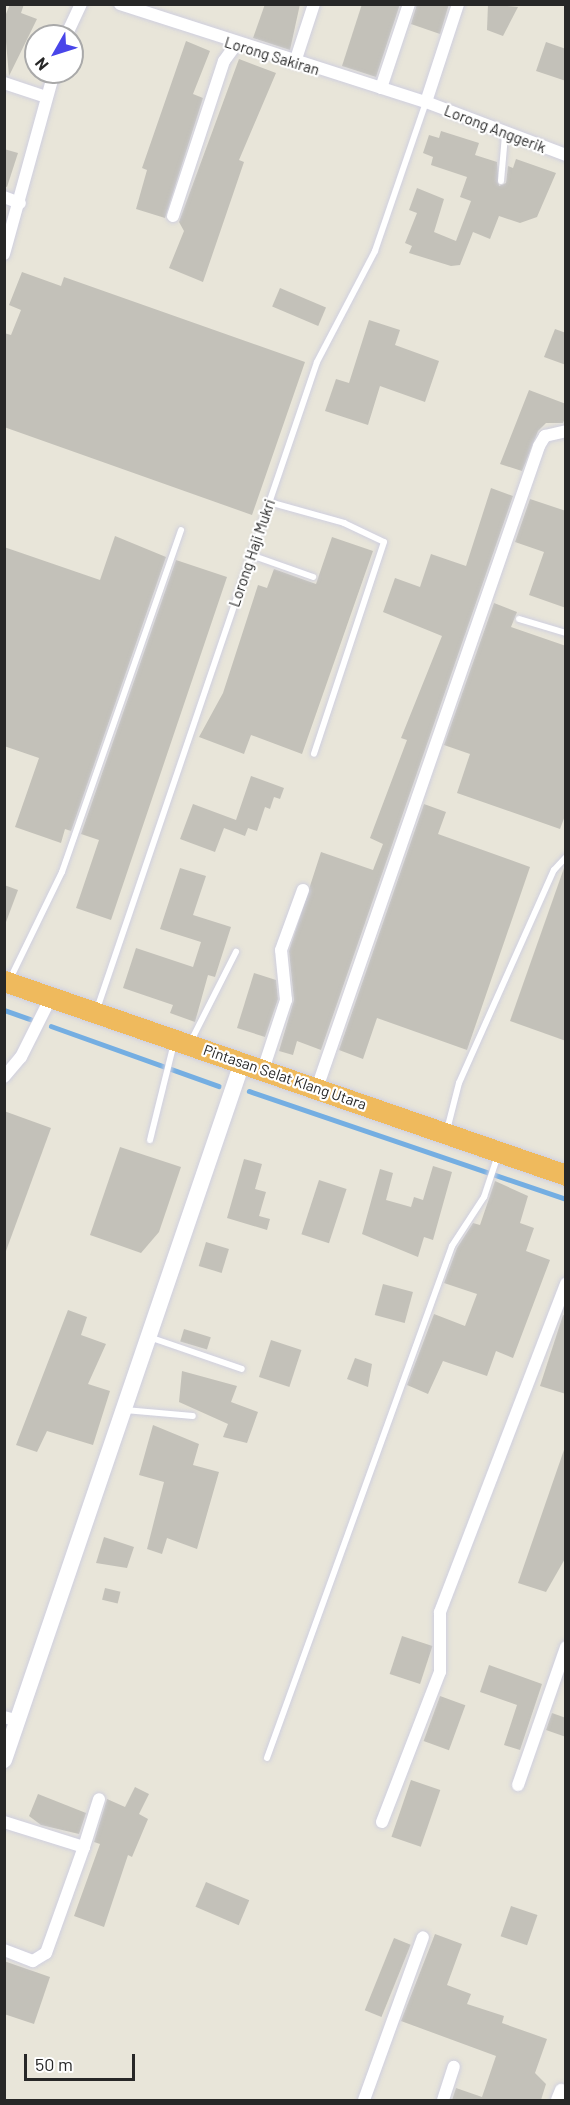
<!DOCTYPE html>
<style>
body{margin:0}
#map{position:relative;width:570px;height:2105px;overflow:hidden;background:#e8e5d9;font-family:Barlow,sans-serif}
div>[style]{position:absolute}
.stream>*{height:4.5px;margin:-2.25px;padding:0 2.25px;transform-origin:2.25px;border-radius:2.25px;background:#74aee2}
.building>*{inset:0;background:#c3c1b9;transform-origin:0 0}
.roads{filter:drop-shadow(0 0 2px #cfcfdf) drop-shadow(0 0 2px #cfcfdf)}
.lane>*{height:6px;margin:-3px;padding:0 3px;transform-origin:3px;border-radius:3px;background:#fff}
.street>*{height:12px;margin:-6px;padding:0 6px;transform-origin:6px;border-radius:6px;background:#fff}
.secondary>*{height:16px;margin:-8px;padding:0 8px;transform-origin:8px;border-radius:8px;background:#fff}
.highway>*{height:21px;margin:-10.5px;padding:0 10.5px;transform-origin:10.5px;border-radius:10.5px;background:#efba5d}
span{translate:-50% -50%;white-space:nowrap;text-align:center;line-height:1.15;-webkit-text-stroke:4.5px #fff;paint-order:stroke}
.street-label{font-size:15px;color:#272727}
.frame{position:absolute;inset:0;border:6px solid #272727;pointer-events:none}
.north{position:absolute;left:24px;top:24px;width:60px;height:60px;box-sizing:border-box;background:#fff;border:2px solid #a9a9a9;border-radius:50%;rotate:231deg;font-size:16px;font-weight:700;line-height:24px;text-align:center;color:#272727}
.north::after{content:'';display:block;margin:auto;width:21px;height:27px;background:#4946e9;clip-path:polygon(50% 0,100% 100%,50% 72%,0 100%)}
.scale{position:absolute;left:24px;top:2054px;width:111px;height:27px;box-sizing:border-box;border:3px solid #272727;border-top:0;padding-left:8px;font-size:18px;line-height:21px;white-space:nowrap;color:#272727;-webkit-text-stroke:4px #fff;paint-order:stroke}
</style>
<div id="map">
<div class="stream">
<div style="left:4px;top:1010px;width:28px;rotate:19deg"></div>
<div style="left:51px;top:1026px;width:178px;rotate:19.7deg"></div>
<div style="left:249px;top:1091px;width:335px;rotate:18.8deg"></div>
</div>
<div class="building">
<div style="clip-path:polygon(10px 4px,24px 4px,21px 13px,37px 19px,9px 76px,4px 19px)"></div>
<div style="clip-path:polygon(265px 4px,300px 4px,290px 50px,253px 38px)"></div>
<div style="clip-path:polygon(362px 4px,400px 4px,376px 77px,342px 66px)"></div>
<div style="clip-path:polygon(417px 4px,449px 4px,440px 34px,411px 24px)"></div>
<div style="clip-path:polygon(488px 4px,518px 7px,503px 36px,487px 30px)"></div>
<div style="clip-path:polygon(186px 41px,210px 51px,193px 94px,203px 98px,165px 218px,136px 209px,147px 170px,142px 168px)"></div>
<div style="clip-path:polygon(546px 42px,566px 49px,566px 81px,536px 71px)"></div>
<div style="clip-path:polygon(239px 59px,276px 73px,239px 160px,244px 162px,203px 282px,169px 268px,184px 231px,179px 222px)"></div>
<div style="clip-path:polygon(441px 131px,479px 143px,475px 155px,497px 162px,499px 186px,506px 183px,508px 166px,513px 168px,516px 159px,556px 173px,537px 217px,520px 223px,499px 216px,490px 239px,473px 232px,460px 265px,451px 266px,409px 253px,412px 246px,405px 243px,417px 213px,409px 210px,417px 188px,444px 199px,434px 232px,456px 241px,471px 201px,460px 197px,467px 177px,431px 165px,433px 157px,423px 153px,429px 135px,439px 138px)"></div>
<div style="clip-path:polygon(4px 149px,18px 153px,7px 187px,4px 186px)"></div>
<div style="clip-path:polygon(22px 272px,61px 286px,64px 277px,305px 362px,252px 515px,4px 427px,4px 333px,11px 335px,21px 310px,9px 305px)"></div>
<div style="left:280px;top:288px;width:50px;height:20px;rotate:23deg"></div>
<div style="clip-path:polygon(369px 320px,400px 330px,395px 345px,439px 361px,425px 402px,380px 386px,368px 425px,325px 411px,336px 379px,349px 383px)"></div>
<div style="clip-path:polygon(555px 329px,566px 333px,566px 365px,544px 357px)"></div>
<div style="clip-path:polygon(529px 390px,566px 404px,566px 416px,563px 423px,546px 423px,538px 431px,522px 471px,500px 464px)"></div>
<div style="clip-path:polygon(491px 488px,513px 496px,321px 1050px,297px 1041px,293px 1055px,279px 1051px,294px 1000px,289px 951px,321px 852px,373px 870px,383px 844px,370px 838px,407px 740px,401px 738px,442px 636px,383px 612px,395px 578px,420px 587px,431px 554px,466px 566px)"></div>
<div style="clip-path:polygon(530px 499px,566px 511px,566px 608px,529px 595px,544px 552px,515px 542px)"></div>
<div style="clip-path:polygon(115px 536px,166px 557px,71px 831px,65px 829px,61px 843px,15px 827px,39px 758px,4px 746px,4px 547px,100px 580px)"></div>
<div style="clip-path:polygon(332px 537px,373px 551px,302px 754px,251px 735px,244px 754px,199px 737px,223px 693px,258px 585px,267px 588px,274px 569px,316px 584px)"></div>
<div style="clip-path:polygon(176px 560px,227px 577px,111px 920px,76px 908px,99px 840px,81px 834px)"></div>
<div style="clip-path:polygon(494px 603px,517px 612px,511px 627px,566px 646px,566px 813px,560px 829px,457px 793px,470px 754px,444px 745px)"></div>
<div style="clip-path:polygon(251px 776px,284px 788px,280px 799px,274px 797px,270px 809px,265px 807px,257px 831px,248px 828px,245px 836px,224px 828px,215px 852px,180px 839px,193px 804px,236px 820px)"></div>
<div style="clip-path:polygon(424px 804px,446px 812px,438px 834px,530px 867px,467px 1050px,377px 1018px,363px 1059px,339px 1050px)"></div>
<div style="clip-path:polygon(180px 868px,206px 876px,193px 915px,231px 927px,215px 977px,208px 975px,195px 1022px,170px 1013px,173px 1005px,123px 988px,136px 948px,193px 967px,201px 942px,160px 929px)"></div>
<div style="clip-path:polygon(564px 868px,566px 868px,566px 1041px,510px 1021px)"></div>
<div style="clip-path:polygon(4px 885px,18px 890px,6px 922px,4px 922px)"></div>
<div style="clip-path:polygon(254px 973px,276px 980px,278px 999px,265px 1037px,237px 1028px)"></div>
<div style="clip-path:polygon(4px 1111px,51px 1128px,6px 1251px,4px 1251px)"></div>
<div style="clip-path:polygon(120px 1147px,181px 1167px,159px 1232px,141px 1253px,90px 1235px)"></div>
<div style="clip-path:polygon(244px 1159px,262px 1164px,255px 1189px,266px 1192px,259px 1216px,270px 1219px,267px 1230px,227px 1218px)"></div>
<div style="clip-path:polygon(433px 1166px,452px 1172px,433px 1240px,424px 1237px,418px 1257px,362px 1234px,380px 1169px,393px 1173px,386px 1200px,411px 1207px,414px 1197px,423px 1200px)"></div>
<div style="left:319px;top:1180px;width:29px;height:57px;rotate:18deg"></div>
<div style="clip-path:polygon(495px 1181px,528px 1196px,520px 1223px,534px 1228px,526px 1251px,550px 1260px,513px 1358px,496px 1351px,487px 1376px,443px 1361px,428px 1394px,407px 1385px,434px 1314px,465px 1326px,477px 1294px,444px 1283px,457px 1248px,473px 1223px,480px 1225px)"></div>
<div style="left:206px;top:1242px;width:24px;height:25px;rotate:17deg"></div>
<div style="left:383px;top:1284px;width:31px;height:32px;rotate:15deg"></div>
<div style="clip-path:polygon(68px 1310px,87px 1317px,81px 1335px,106px 1344px,88px 1384px,110px 1391px,93px 1445px,47px 1431px,37px 1452px,16px 1445px)"></div>
<div style="clip-path:polygon(563px 1315px,566px 1316px,566px 1394px,540px 1386px)"></div>
<div style="left:184px;top:1329px;width:28px;height:13px;rotate:17deg"></div>
<div style="left:271px;top:1340px;width:32px;height:39px;rotate:18deg"></div>
<div style="clip-path:polygon(355px 1358px,372px 1364px,368px 1387px,347px 1379px)"></div>
<div style="clip-path:polygon(182px 1371px,237px 1386px,231px 1402px,258px 1412px,247px 1443px,223px 1437px,228px 1424px,179px 1402px)"></div>
<div style="clip-path:polygon(153px 1425px,199px 1444px,193px 1465px,219px 1472px,197px 1549px,167px 1538px,162px 1554px,147px 1549px,164px 1482px,139px 1475px)"></div>
<div style="clip-path:polygon(566px 1444px,566px 1557px,546px 1592px,518px 1583px)"></div>
<div style="clip-path:polygon(104px 1537px,134px 1547px,127px 1568px,96px 1563px)"></div>
<div style="left:105px;top:1588px;width:16px;height:12px;rotate:14deg"></div>
<div style="left:402px;top:1636px;width:32px;height:40px;rotate:18deg"></div>
<div style="clip-path:polygon(489px 1665px,542px 1684px,520px 1750px,504px 1745px,517px 1705px,480px 1692px)"></div>
<div style="left:440px;top:1696px;width:27px;height:48px;rotate:20deg"></div>
<div style="clip-path:polygon(552px 1713px,566px 1718px,566px 1737px,546px 1730px)"></div>
<div style="left:411px;top:1780px;width:31px;height:60px;rotate:19deg"></div>
<div style="clip-path:polygon(135px 1787px,149px 1794px,139px 1814px,148px 1819px,132px 1857px,128px 1855px,104px 1927px,74px 1916px,100px 1844px,94px 1842px,107px 1799px,125px 1807px)"></div>
<div style="clip-path:polygon(38px 1794px,86px 1813px,79px 1834px,41px 1825px,29px 1816px)"></div>
<div style="left:206px;top:1882px;width:47px;height:27px;rotate:23deg"></div>
<div style="left:511px;top:1906px;width:28px;height:32px;rotate:19deg"></div>
<div style="clip-path:polygon(435px 1934px,462px 1944px,447px 1985px,471px 1994px,467px 2004px,504px 2016px,502px 2023px,547px 2039px,535px 2073px,546px 2084px,541px 2100px,452px 2100px,456px 2088px,482px 2097px,496px 2056px,401px 2021px)"></div>
<div style="left:394px;top:1938px;width:18px;height:78px;rotate:22deg"></div>
<div style="clip-path:polygon(4px 1961px,50px 1977px,34px 2024px,4px 2014px)"></div>
</div>
<div class="roads">
<div class="lane">
<div style="left:501px;top:181px;width:46px;rotate:-85deg"></div>
<div style="left:269px;top:502px;width:78px;rotate:15.6deg"></div>
<div style="left:344px;top:523px;width:44px;rotate:25.4deg"></div>
<div style="left:384px;top:542px;width:223px;rotate:108.3deg"></div>
<div style="left:251px;top:555px;width:66px;rotate:19.5deg"></div>
<div style="left:519px;top:619px;width:49px;rotate:16.6deg"></div>
<div style="left:10px;top:979px;width:119px;rotate:-64.1deg"></div>
<div style="left:62px;top:872px;width:362px;rotate:-70.8deg"></div>
<div style="left:97px;top:1009px;width:683px;rotate:-71.22deg"></div>
<div style="left:317px;top:362px;width:125px;rotate:-62.4deg"></div>
<div style="left:375px;top:251px;width:157px;rotate:-71.1deg"></div>
<div style="left:191px;top:1041px;width:100px;rotate:-63.2deg"></div>
<div style="left:447px;top:1130px;width:49px;rotate:-75.7deg"></div>
<div style="left:459px;top:1083px;width:233px;rotate:-66deg"></div>
<div style="left:554px;top:870px;width:18px;rotate:-47deg"></div>
<div style="left:150px;top:1140px;width:100px;rotate:-76.1deg"></div>
<div style="left:149px;top:1337px;width:98px;rotate:19deg"></div>
<div style="left:125px;top:1410px;width:68px;rotate:5deg"></div>
<div style="left:267px;top:1758px;width:544px;rotate:-70.13deg"></div>
<div style="left:452px;top:1246px;width:59px;rotate:-56.9deg"></div>
<div style="left:484px;top:1197px;width:44px;rotate:-71.6deg"></div>
</div>
<div class="street">
<div style="left:120px;top:4px;width:321px;rotate:17.8deg"></div>
<div style="left:426px;top:102px;width:150px;rotate:20.7deg"></div>
<div style="left:66px;top:36px;width:35px;rotate:-65deg"></div>
<div style="left:295px;top:62px;width:61px;rotate:-71.9deg"></div>
<div style="left:4px;top:83px;width:44px;rotate:18.4deg"></div>
<div style="left:381px;top:88px;width:89px;rotate:-71.6deg"></div>
<div style="left:426px;top:102px;width:103px;rotate:-71.9deg"></div>
<div style="left:4px;top:197px;width:17px;rotate:21deg"></div>
<div style="left:173px;top:216px;width:163px;rotate:-71.8deg"></div>
<div style="left:224px;top:61px;width:19px;rotate:-54deg"></div>
<div style="left:4px;top:254px;width:189px;rotate:-74.6deg"></div>
<div style="left:263px;top:1070px;width:74px;rotate:-71.8deg"></div>
<div style="left:286px;top:1000px;width:50px;rotate:-95.7deg"></div>
<div style="left:281px;top:950px;width:64px;rotate:-69.9deg"></div>
<div style="left:4px;top:1077px;width:26px;rotate:-50deg"></div>
<div style="left:21px;top:1057px;width:67px;rotate:-63.4deg"></div>
<div style="left:317px;top:1088px;width:679px;rotate:-70.92deg"></div>
<div style="left:539px;top:446px;width:12px;rotate:-59deg"></div>
<div style="left:545px;top:436px;width:22px;rotate:-13deg"></div>
<div style="left:4px;top:1717px;width:15px;rotate:16deg"></div>
<div style="left:518px;top:1785px;width:146px;rotate:-70.8deg"></div>
<div style="left:4px;top:1822px;width:84px;rotate:17.4deg"></div>
<div style="left:84px;top:1847px;width:50px;rotate:-72.6deg"></div>
<div style="left:382px;top:1822px;width:161px;rotate:-68.9deg"></div>
<div style="left:440px;top:1672px;width:60px;rotate:-90deg"></div>
<div style="left:440px;top:1612px;width:352px;rotate:-69deg"></div>
<div style="left:4px;top:1950px;width:31px;rotate:21deg"></div>
<div style="left:33px;top:1961px;width:15px;rotate:-32deg"></div>
<div style="left:46px;top:1953px;width:113px;rotate:-70.3deg"></div>
<div style="left:364px;top:2100px;width:173px;rotate:-70.1deg"></div>
<div style="left:443px;top:2100px;width:35px;rotate:-72deg"></div>
<div style="left:557px;top:2100px;width:11px;rotate:-68deg"></div>
</div>
<div class="secondary">
<div style="left:4px;top:1760px;width:737px;rotate:-71.15deg"></div>
</div>
<div class="highway">
<div style="left:4px;top:981px;width:595px;rotate:19.04deg"></div>
</div>
</div>
<div class="street-label">
<span style="left:272px;top:56px;rotate:17deg">Lorong Sakiran</span>
<span style="left:495px;top:129px;rotate:21deg">Lorong Anggerik</span>
<span style="left:252px;top:553px;rotate:-71deg">Lorong Haji Mukri</span>
<span style="left:285px;top:1077px;rotate:19deg">Pintasan Selat Klang Utara</span>
</div>
<div class="frame"></div>
<div class="north">N</div>
<div class="scale">50 m</div>
</div>
